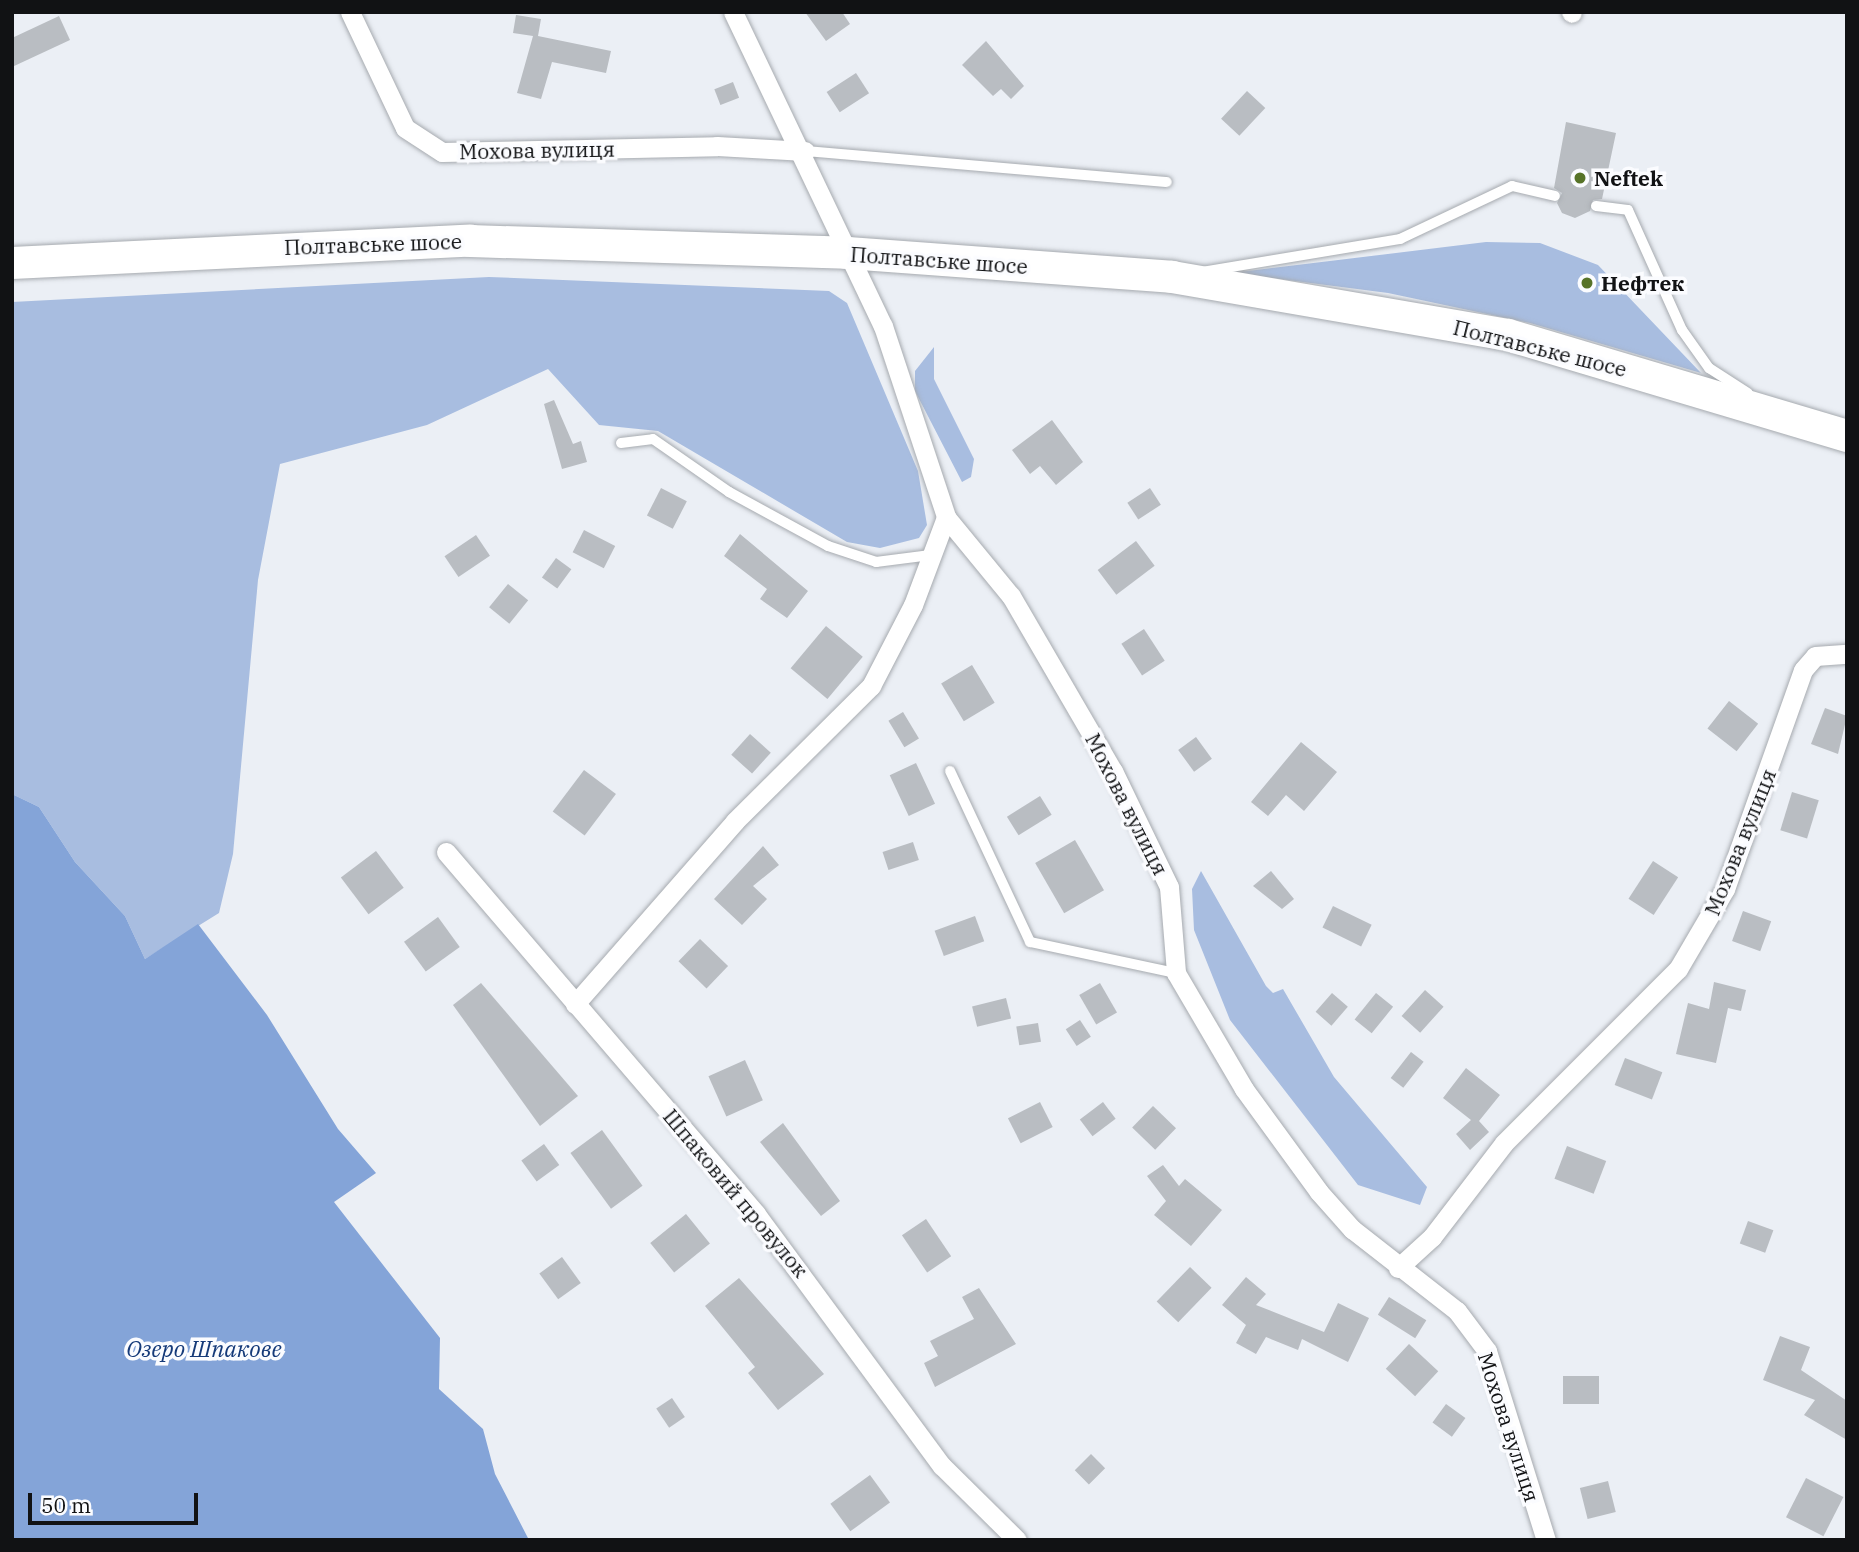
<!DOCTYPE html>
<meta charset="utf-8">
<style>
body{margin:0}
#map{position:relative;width:1859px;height:1552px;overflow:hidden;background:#ebeff5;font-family:"IBM Plex Serif",serif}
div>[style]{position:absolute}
.green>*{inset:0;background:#a8bde0}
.water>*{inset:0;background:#84a4d8}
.building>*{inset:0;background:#b9bdc2;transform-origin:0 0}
.roads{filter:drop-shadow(0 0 2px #a6aaaf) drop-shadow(0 0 2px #a6aaaf)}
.lane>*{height:10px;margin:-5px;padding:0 5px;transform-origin:5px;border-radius:5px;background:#fff}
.street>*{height:19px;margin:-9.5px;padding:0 9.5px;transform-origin:9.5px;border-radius:9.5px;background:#fff}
.primary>*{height:32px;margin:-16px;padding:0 16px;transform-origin:16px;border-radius:16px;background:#fff}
.dots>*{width:19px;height:19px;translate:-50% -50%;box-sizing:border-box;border:4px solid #fbfcff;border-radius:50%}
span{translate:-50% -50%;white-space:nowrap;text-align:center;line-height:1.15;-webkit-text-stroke:7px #fbfcff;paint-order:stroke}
.street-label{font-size:21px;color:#111214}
.poi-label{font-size:21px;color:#111214;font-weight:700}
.left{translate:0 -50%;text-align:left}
.water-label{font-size:23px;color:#153a79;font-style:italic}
.frame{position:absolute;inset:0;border:14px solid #111214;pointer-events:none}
.scale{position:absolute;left:28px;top:1493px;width:170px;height:32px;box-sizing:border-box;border:4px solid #111214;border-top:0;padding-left:9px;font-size:21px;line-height:24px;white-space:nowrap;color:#111214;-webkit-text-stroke:5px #fbfcff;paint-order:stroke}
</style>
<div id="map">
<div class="green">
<div style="clip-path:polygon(1486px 242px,1540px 243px,1598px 265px,1701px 373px,1530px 323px,1388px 293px,1232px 273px)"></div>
<div style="clip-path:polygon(489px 277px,829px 291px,847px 303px,918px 471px,927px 525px,919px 538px,880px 548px,847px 542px,658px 431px,599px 425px,548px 369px,427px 425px,280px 464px,258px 580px,233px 854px,219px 913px,145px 959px,125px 916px,75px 862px,39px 807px,12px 794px,12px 302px)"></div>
<div style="clip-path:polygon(934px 347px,934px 379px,974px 459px,971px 477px,962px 482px,915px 391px,915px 371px)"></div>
<div style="clip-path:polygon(1201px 871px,1266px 986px,1273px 993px,1283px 989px,1334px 1077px,1427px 1187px,1420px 1205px,1358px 1185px,1230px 1020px,1194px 930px,1192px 889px)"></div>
</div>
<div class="water">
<div style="clip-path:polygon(12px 794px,39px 807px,75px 862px,125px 916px,145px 959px,198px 924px,267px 1015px,338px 1129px,376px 1173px,334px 1202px,440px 1338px,439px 1389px,483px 1429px,495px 1474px,529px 1540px,12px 1540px)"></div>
</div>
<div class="building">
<div style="clip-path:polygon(805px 12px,842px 12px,850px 24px,826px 41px)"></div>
<div style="clip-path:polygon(516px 15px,541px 19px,538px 36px,611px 51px,606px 73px,552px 62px,541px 99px,517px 93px,533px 36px,513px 33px)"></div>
<div style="clip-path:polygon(59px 16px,70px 40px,12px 67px,12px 38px)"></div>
<div style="clip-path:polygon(986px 41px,1024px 86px,1011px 99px,1001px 89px,993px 96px,962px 65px)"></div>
<div style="left:856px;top:73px;width:24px;height:35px;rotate:57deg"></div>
<div style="left:733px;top:82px;width:17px;height:20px;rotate:69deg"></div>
<div style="left:1247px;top:91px;width:25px;height:38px;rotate:43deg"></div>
<div style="clip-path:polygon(1566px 122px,1616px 133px,1602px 199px,1593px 200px,1590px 211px,1575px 218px,1562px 213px,1557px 203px,1562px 193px,1554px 188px)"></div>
<div style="clip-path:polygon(554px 400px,573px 444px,581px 441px,587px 462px,562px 469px,544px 404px)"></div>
<div style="clip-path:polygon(1052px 420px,1083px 462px,1056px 485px,1040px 466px,1030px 474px,1012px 450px)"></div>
<div style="left:661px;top:488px;width:29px;height:31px;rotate:27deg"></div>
<div style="left:1150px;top:488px;width:20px;height:27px;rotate:57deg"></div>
<div style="left:584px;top:530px;width:35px;height:25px;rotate:27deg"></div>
<div style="clip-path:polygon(740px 534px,808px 591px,787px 618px,760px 599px,767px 589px,724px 556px)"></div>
<div style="left:476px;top:535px;width:25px;height:38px;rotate:56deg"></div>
<div style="left:1136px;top:541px;width:31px;height:48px;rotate:53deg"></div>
<div style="left:556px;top:558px;width:19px;height:24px;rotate:36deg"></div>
<div style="left:508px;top:584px;width:26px;height:30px;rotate:39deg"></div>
<div style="left:826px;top:626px;width:48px;height:55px;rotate:40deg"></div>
<div style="left:1144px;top:629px;width:38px;height:27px;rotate:57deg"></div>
<div style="left:972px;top:665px;width:44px;height:36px;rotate:59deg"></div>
<div style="left:1729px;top:701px;width:37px;height:35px;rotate:38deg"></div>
<div style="clip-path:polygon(1825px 708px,1847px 716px,1838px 754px,1811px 744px)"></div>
<div style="left:903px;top:712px;width:31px;height:17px;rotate:59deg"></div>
<div style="left:750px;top:734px;width:28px;height:28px;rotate:42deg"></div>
<div style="left:1196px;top:737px;width:27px;height:22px;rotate:54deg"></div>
<div style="clip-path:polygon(1301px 742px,1337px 772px,1304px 811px,1286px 795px,1268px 816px,1251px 802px)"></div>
<div style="left:916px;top:763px;width:45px;height:29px;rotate:65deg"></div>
<div style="left:584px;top:770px;width:40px;height:52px;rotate:37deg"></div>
<div style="left:1792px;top:792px;width:28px;height:40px;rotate:17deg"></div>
<div style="left:1040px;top:796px;width:22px;height:39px;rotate:58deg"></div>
<div style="left:1075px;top:840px;width:58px;height:46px;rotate:60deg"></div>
<div style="left:913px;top:842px;width:19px;height:32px;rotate:72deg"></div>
<div style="clip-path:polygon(763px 846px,779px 865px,753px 886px,767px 899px,742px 925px,714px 899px)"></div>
<div style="left:376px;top:851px;width:46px;height:44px;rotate:53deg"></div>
<div style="left:1653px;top:861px;width:30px;height:45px;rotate:33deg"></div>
<div style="clip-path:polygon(1271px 871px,1294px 899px,1282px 909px,1253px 886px)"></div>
<div style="left:1333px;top:906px;width:43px;height:24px;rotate:26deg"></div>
<div style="left:1743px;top:911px;width:30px;height:32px;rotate:20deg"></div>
<div style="left:975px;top:916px;width:27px;height:43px;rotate:70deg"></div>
<div style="left:438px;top:917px;width:37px;height:42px;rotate:54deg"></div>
<div style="left:700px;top:939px;width:39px;height:31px;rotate:44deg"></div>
<div style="clip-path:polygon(1714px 982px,1746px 990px,1741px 1011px,1728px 1008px,1716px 1063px,1676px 1054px,1688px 1003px,1709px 1009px)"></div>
<div style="clip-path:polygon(481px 983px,578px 1096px,540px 1126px,453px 1005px)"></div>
<div style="left:1100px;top:983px;width:34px;height:24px;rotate:60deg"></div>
<div style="left:1425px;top:990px;width:25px;height:35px;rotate:42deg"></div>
<div style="left:1332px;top:993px;width:21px;height:25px;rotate:41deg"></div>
<div style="left:1376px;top:993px;width:22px;height:34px;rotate:39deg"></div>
<div style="left:1006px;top:998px;width:21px;height:35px;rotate:76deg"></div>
<div style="left:1080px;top:1020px;width:20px;height:17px;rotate:57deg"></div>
<div style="left:1038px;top:1023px;width:19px;height:22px;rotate:81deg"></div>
<div style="left:1411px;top:1052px;width:16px;height:33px;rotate:38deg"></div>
<div style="left:1625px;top:1058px;width:40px;height:29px;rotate:21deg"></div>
<div style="left:745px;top:1060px;width:44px;height:40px;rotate:66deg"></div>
<div style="clip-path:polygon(1466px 1068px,1500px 1095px,1479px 1121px,1489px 1132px,1470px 1150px,1456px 1134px,1471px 1120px,1443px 1098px)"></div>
<div style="left:1040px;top:1102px;width:28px;height:36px;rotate:63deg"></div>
<div style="left:1103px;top:1102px;width:21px;height:29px;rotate:53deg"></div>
<div style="left:1153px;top:1106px;width:32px;height:30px;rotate:44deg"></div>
<div style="clip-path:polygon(783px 1123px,840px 1201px,821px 1216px,760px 1142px)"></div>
<div style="left:602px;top:1130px;width:69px;height:39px;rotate:54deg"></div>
<div style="left:544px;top:1144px;width:26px;height:28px;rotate:54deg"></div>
<div style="left:1567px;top:1146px;width:42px;height:35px;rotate:21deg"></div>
<div style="clip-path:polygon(1163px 1165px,1179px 1186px,1185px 1179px,1222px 1210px,1191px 1246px,1154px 1215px,1166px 1201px,1147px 1176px)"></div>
<div style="left:686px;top:1214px;width:38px;height:46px;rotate:51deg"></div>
<div style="left:926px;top:1219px;width:45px;height:29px;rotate:56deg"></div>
<div style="left:1748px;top:1221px;width:27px;height:24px;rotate:20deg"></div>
<div style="left:562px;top:1257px;width:32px;height:28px;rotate:54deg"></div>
<div style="left:1190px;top:1267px;width:30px;height:48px;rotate:44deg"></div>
<div style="clip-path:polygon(1246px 1277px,1266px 1294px,1256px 1305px,1324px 1332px,1338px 1303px,1369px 1318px,1348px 1362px,1302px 1339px,1298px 1350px,1266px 1337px,1256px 1354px,1236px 1343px,1246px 1325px,1222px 1305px)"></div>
<div style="clip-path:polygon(739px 1278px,824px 1374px,778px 1410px,748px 1373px,755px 1367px,705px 1306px)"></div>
<div style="clip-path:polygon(979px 1288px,1016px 1344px,935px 1387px,924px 1363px,938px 1356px,930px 1341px,974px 1319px,962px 1297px)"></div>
<div style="left:1389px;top:1297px;width:44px;height:21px;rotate:32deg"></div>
<div style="clip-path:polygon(1780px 1336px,1810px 1347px,1801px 1370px,1847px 1401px,1847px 1440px,1804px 1415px,1815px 1400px,1763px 1380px)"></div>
<div style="left:1409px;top:1344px;width:40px;height:34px;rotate:43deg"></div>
<div style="left:1563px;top:1376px;width:36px;height:28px"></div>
<div style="left:672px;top:1398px;width:23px;height:19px;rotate:56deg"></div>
<div style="left:1446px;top:1404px;width:24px;height:23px;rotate:36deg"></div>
<div style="left:1091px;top:1454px;width:20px;height:23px;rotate:45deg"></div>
<div style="left:870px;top:1475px;width:34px;height:49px;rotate:54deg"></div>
<div style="left:1806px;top:1478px;width:42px;height:44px;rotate:27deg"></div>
<div style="left:1608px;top:1481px;width:32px;height:29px;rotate:76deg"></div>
</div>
<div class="roads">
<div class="lane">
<div style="left:805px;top:151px;width:363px;rotate:4.9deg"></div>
<div style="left:1596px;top:206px;width:32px;rotate:7deg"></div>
<div style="left:1628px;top:210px;width:132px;rotate:65.8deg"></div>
<div style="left:1682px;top:330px;width:47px;rotate:54.6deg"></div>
<div style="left:1709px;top:368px;width:46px;rotate:32.7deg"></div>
<div style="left:1207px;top:271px;width:196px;rotate:-9.4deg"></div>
<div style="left:1400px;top:239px;width:124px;rotate:-25.3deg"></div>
<div style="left:1512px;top:186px;width:44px;rotate:13.1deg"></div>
<div style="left:621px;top:443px;width:32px;rotate:-7deg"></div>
<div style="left:653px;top:439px;width:93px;rotate:34.9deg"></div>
<div style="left:729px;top:492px;width:113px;rotate:28.6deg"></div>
<div style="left:828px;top:546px;width:51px;rotate:18.4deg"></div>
<div style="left:876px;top:562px;width:55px;rotate:-7.3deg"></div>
<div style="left:950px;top:771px;width:189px;rotate:64.9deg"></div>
<div style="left:1030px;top:942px;width:149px;rotate:12deg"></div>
</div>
<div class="street">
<div style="left:350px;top:12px;width:128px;rotate:64.6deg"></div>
<div style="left:405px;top:128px;width:44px;rotate:33deg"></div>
<div style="left:442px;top:152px;width:275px;rotate:-1.2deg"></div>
<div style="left:717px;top:146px;width:88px;rotate:3.3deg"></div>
<div style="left:733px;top:12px;width:348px;rotate:64.5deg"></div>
<div style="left:883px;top:326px;width:201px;rotate:71.7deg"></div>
<div style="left:946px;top:517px;width:102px;rotate:50.6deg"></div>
<div style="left:1011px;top:596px;width:203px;rotate:59.8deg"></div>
<div style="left:1113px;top:771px;width:129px;rotate:64.2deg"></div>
<div style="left:1169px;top:887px;width:86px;rotate:85.3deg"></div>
<div style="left:1176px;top:973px;width:134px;rotate:59.6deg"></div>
<div style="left:1244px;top:1089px;width:127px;rotate:53.9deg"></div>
<div style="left:1319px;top:1192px;width:50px;rotate:48.3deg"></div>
<div style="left:1352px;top:1229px;width:133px;rotate:38deg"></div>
<div style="left:1457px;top:1311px;width:50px;rotate:53.1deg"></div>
<div style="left:1487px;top:1351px;width:198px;rotate:72.7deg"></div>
<div style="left:1571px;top:12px;width:1px;rotate:45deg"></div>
<div style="left:446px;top:852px;width:477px;rotate:49.4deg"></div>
<div style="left:756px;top:1214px;width:313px;rotate:53.6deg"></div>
<div style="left:942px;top:1466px;width:105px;rotate:44.6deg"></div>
<div style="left:575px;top:1004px;width:243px;rotate:-48.8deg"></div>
<div style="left:735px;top:821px;width:192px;rotate:-44.8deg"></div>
<div style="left:871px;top:686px;width:91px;rotate:-62.6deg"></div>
<div style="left:913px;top:605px;width:94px;rotate:-69.4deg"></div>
<div style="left:1398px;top:1268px;width:46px;rotate:-42.4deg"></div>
<div style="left:1432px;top:1237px;width:118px;rotate:-52.5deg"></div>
<div style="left:1504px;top:1143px;width:246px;rotate:-45deg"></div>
<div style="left:1678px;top:969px;width:93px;rotate:-59.6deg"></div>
<div style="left:1725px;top:889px;width:232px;rotate:-70.4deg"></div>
<div style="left:1803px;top:670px;width:18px;rotate:-49deg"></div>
<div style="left:1815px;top:656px;width:32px;rotate:-4deg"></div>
</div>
<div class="primary">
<div style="left:12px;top:263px;width:459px;rotate:-2.8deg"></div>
<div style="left:470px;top:241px;width:377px;rotate:1.8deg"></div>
<div style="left:847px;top:253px;width:326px;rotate:4.2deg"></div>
<div style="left:1172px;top:277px;width:341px;rotate:9.8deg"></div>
<div style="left:1508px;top:335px;width:354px;rotate:16.6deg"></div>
</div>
</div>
<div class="dots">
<div style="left:1580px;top:178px;background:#577328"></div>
<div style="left:1587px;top:283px;background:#577328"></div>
</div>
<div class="street-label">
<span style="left:537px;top:150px;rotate:-1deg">Мохова вулиця</span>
<span style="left:373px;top:244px;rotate:-2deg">Полтавське шосе</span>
<span style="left:939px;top:260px;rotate:4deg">Полтавське шосе</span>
<span style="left:1540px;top:348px;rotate:14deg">Полтавське шосе</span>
<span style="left:1127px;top:804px;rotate:63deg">Мохова вулиця</span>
<span style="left:1740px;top:842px;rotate:-68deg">Мохова вулиця</span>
<span style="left:736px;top:1193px;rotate:50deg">Шпаковий провулок</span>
<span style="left:1509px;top:1427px;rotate:72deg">Мохова вулиця</span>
</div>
<div class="poi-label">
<span class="left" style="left:1594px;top:178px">Neftek</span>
<span class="left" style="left:1601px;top:283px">Нефтек</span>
</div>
<div class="water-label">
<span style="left:204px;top:1348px">Озеро Шпакове</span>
</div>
<div class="frame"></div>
<div class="scale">50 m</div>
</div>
